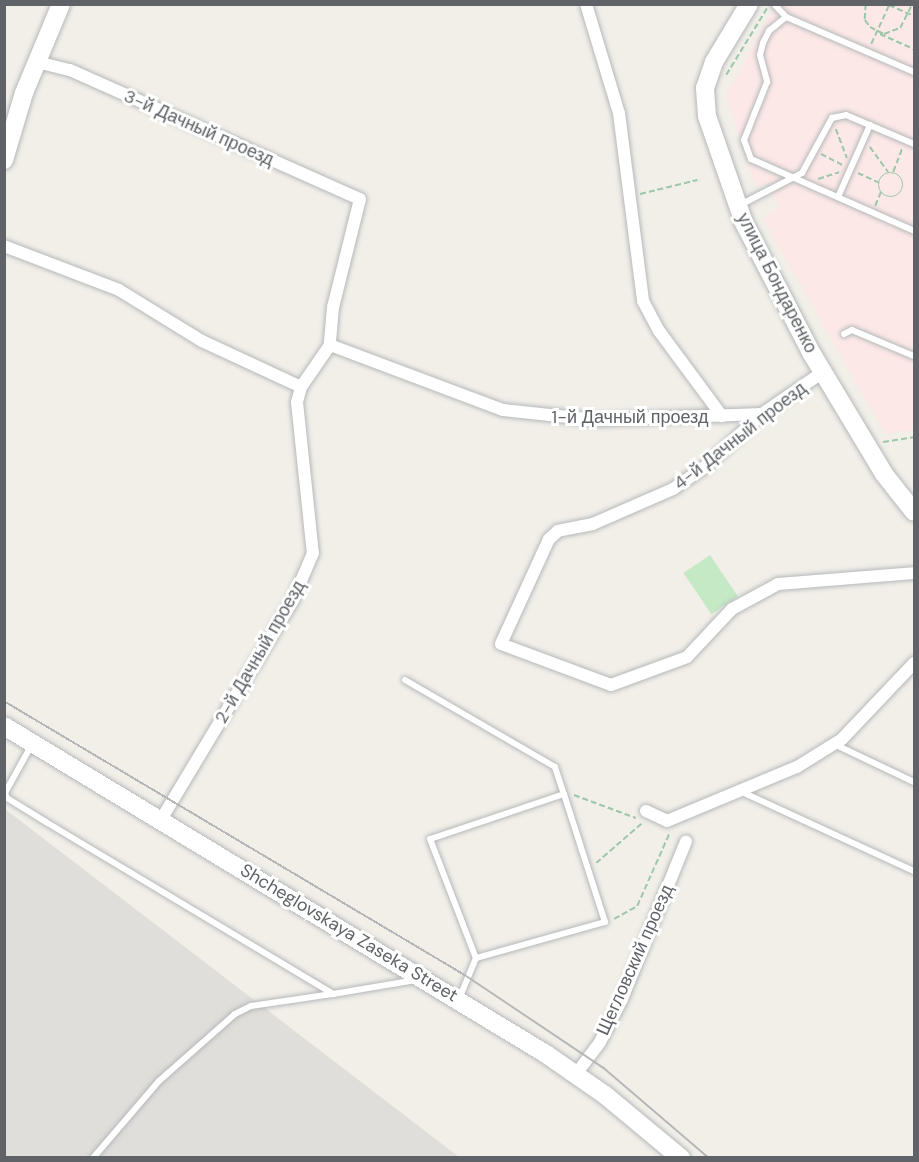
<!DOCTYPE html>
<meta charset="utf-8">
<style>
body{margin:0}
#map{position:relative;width:919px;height:1162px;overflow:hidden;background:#f1efe8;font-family:"DM Sans",sans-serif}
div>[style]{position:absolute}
.industrial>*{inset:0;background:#e0deda}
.medical>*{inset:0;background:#fce8e6}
.green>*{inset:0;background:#c5e8c5;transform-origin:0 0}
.path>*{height:1.5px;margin-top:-0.75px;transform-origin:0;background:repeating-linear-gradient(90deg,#9cc7a9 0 6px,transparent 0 9px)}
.path>.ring{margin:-0.75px;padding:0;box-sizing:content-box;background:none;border:1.5px solid #9cc7a9;border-radius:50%}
.roads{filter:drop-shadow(0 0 2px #b5b8bc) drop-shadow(0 0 2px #b5b8bc)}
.lane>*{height:6px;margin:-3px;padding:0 3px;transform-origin:3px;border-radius:3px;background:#fff}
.street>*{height:12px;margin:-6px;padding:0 6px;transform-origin:6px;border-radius:6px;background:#fff}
.secondary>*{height:18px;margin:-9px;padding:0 9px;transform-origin:9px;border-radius:9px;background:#fff}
.tram>*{height:1.5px;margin:-0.75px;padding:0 0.75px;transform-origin:0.75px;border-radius:0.75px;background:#b6b7b8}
span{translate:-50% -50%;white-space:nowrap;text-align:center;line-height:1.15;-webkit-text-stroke:6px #fff;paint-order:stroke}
.street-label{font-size:18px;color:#5f6368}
.frame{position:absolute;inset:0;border:6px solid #5f6368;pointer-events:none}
</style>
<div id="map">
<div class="industrial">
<div style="clip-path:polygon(5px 809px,459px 1157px,5px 1157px)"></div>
</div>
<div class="medical">
<div style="clip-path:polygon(776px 5px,914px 5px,914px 430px,885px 434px,763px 219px,780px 207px,768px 183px,755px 187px,726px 95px)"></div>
</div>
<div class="green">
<div style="left:710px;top:555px;width:50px;height:32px;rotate:56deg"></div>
</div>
<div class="path">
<div style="left:866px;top:4px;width:16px;rotate:94deg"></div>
<div style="left:865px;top:20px;width:9px;rotate:54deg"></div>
<div style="left:870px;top:27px;width:16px;rotate:27deg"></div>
<div style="left:884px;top:34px;width:17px;rotate:-21deg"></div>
<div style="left:900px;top:28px;width:27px;rotate:-63deg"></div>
<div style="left:880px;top:34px;width:37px;rotate:24deg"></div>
<div style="left:871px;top:44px;width:43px;rotate:-65.2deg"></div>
<div style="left:889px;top:5px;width:27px;rotate:24deg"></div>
<div style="left:726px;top:75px;width:79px;rotate:-58.5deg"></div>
<div style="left:836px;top:129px;width:31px;rotate:69deg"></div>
<div style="left:870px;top:147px;width:31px;rotate:54deg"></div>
<div style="left:821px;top:154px;width:25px;rotate:27deg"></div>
<div style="left:893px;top:172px;width:26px;rotate:-69deg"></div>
<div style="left:858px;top:173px;width:23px;rotate:25deg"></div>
<div class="ring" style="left:879px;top:173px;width:22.5px;height:22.5px"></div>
<div style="left:818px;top:179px;width:22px;rotate:-18deg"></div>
<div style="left:640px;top:194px;width:59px;rotate:-13.8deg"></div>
<div style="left:875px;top:206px;width:16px;rotate:-68deg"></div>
<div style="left:883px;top:442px;width:31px;rotate:-9deg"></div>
<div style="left:574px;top:795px;width:66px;rotate:20.4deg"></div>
<div style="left:596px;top:863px;width:61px;rotate:-41deg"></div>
<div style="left:614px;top:919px;width:26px;rotate:-29deg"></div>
<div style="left:637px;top:906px;width:81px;rotate:-66deg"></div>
</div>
<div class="roads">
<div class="lane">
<div style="left:774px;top:4px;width:18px;rotate:47deg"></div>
<div style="left:914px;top:72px;width:139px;rotate:-156.7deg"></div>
<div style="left:786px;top:17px;width:22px;rotate:141deg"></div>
<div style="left:769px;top:31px;width:13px;rotate:117deg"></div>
<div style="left:763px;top:43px;width:12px;rotate:104deg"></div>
<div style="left:760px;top:55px;width:28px;rotate:75deg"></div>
<div style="left:767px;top:82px;width:62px;rotate:111.6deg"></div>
<div style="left:744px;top:140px;width:20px;rotate:70deg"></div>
<div style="left:751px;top:159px;width:178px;rotate:23.8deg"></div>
<div style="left:838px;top:197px;width:79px;rotate:-66deg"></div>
<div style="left:740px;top:205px;width:70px;rotate:-27.3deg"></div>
<div style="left:802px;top:173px;width:63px;rotate:-61.4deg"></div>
<div style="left:832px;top:118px;width:14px;rotate:-12deg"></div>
<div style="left:846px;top:115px;width:74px;rotate:23.1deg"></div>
<div style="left:844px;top:334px;width:9px;rotate:-27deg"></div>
<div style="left:852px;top:330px;width:67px;rotate:22.8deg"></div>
<div style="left:405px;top:680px;width:173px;rotate:30.1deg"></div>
<div style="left:555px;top:767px;width:28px;rotate:72deg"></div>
<div style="left:834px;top:744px;width:89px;rotate:25.4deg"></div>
<div style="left:31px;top:746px;width:54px;rotate:119deg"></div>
<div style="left:5px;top:793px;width:5px;rotate:68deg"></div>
<div style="left:7px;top:798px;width:46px;rotate:31.6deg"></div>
<div style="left:46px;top:822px;width:335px;rotate:30.9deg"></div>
<div style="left:333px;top:994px;width:84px;rotate:-9.6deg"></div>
<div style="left:742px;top:792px;width:189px;rotate:24.7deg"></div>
<div style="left:459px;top:999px;width:44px;rotate:-67.5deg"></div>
<div style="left:476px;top:958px;width:134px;rotate:-15.6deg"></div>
<div style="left:605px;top:922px;width:134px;rotate:-107.8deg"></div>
<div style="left:564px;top:794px;width:141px;rotate:161.4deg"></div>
<div style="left:430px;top:839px;width:128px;rotate:68.9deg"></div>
<div style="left:93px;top:1158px;width:101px;rotate:-49.4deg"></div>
<div style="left:159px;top:1081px;width:101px;rotate:-41.4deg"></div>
<div style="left:235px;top:1014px;width:18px;rotate:-27deg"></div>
<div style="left:251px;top:1006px;width:82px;rotate:-8.4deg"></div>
</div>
<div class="street">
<div style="left:586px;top:4px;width:114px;rotate:73.2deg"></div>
<div style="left:619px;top:113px;width:190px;rotate:82.7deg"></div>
<div style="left:643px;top:301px;width:34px;rotate:62deg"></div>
<div style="left:659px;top:331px;width:106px;rotate:53.5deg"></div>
<div style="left:37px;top:62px;width:34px;rotate:14deg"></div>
<div style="left:70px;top:70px;width:317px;rotate:24deg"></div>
<div style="left:360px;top:199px;width:111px;rotate:104deg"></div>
<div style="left:333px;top:307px;width:38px;rotate:95deg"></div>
<div style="left:330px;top:345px;width:51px;rotate:124.6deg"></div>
<div style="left:301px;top:387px;width:16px;rotate:105deg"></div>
<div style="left:297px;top:402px;width:152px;rotate:84deg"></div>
<div style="left:313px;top:553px;width:51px;rotate:113.1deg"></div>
<div style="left:293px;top:600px;width:254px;rotate:121deg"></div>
<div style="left:4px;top:246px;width:123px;rotate:20.9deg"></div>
<div style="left:119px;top:290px;width:97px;rotate:31.6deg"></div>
<div style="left:202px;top:341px;width:109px;rotate:24.9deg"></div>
<div style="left:330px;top:345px;width:185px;rotate:20.6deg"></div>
<div style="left:503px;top:410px;width:94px;rotate:6.1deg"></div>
<div style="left:596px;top:420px;width:166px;rotate:-2.1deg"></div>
<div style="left:823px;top:372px;width:74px;rotate:145.5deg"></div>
<div style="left:762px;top:414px;width:76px;rotate:137.1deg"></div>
<div style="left:706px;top:466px;width:40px;rotate:145.1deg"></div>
<div style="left:673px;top:489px;width:87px;rotate:156.4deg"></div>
<div style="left:593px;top:524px;width:36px;rotate:169deg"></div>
<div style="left:558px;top:531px;width:12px;rotate:138deg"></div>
<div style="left:549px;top:539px;width:115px;rotate:114.6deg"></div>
<div style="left:501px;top:644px;width:117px;rotate:20.4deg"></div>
<div style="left:611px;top:685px;width:81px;rotate:-20.2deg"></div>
<div style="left:687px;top:657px;width:66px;rotate:-46.8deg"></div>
<div style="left:732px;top:609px;width:52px;rotate:-28.5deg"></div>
<div style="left:778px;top:584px;width:136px;rotate:-4.6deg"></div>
<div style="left:646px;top:811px;width:23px;rotate:25deg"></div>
<div style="left:667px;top:821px;width:141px;rotate:-22.6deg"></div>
<div style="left:797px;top:767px;width:53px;rotate:-31.9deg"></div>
<div style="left:842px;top:739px;width:105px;rotate:-46.5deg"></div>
<div style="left:576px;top:1074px;width:40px;rotate:-53deg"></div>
<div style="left:600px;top:1042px;width:48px;rotate:-62.9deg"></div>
<div style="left:622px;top:999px;width:170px;rotate:-67.9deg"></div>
</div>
<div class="secondary">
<div style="left:749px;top:4px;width:68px;rotate:121.1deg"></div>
<div style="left:714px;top:62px;width:28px;rotate:109deg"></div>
<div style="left:705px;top:88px;width:28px;rotate:86deg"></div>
<div style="left:707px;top:116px;width:113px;rotate:70.9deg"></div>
<div style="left:744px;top:223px;width:148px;rotate:62.6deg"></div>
<div style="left:812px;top:354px;width:140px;rotate:59deg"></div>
<div style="left:884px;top:474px;width:48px;rotate:51.7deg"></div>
<div style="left:4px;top:160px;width:70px;rotate:-73.4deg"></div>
<div style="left:24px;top:93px;width:96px;rotate:-67.4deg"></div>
<div style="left:4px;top:726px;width:634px;rotate:31.18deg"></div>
<div style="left:546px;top:1054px;width:72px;rotate:34.8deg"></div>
<div style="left:605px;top:1095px;width:99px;rotate:39.7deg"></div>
</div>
</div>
<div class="tram">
<div style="left:4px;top:701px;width:536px;rotate:30.73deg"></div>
<div style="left:465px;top:975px;width:167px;rotate:33.8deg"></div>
<div style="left:604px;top:1068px;width:138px;rotate:40.6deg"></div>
</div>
<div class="street-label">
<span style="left:199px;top:128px;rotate:24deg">3-й Дачный проезд</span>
<span style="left:777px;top:283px;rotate:63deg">улица Бондаренко</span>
<span style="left:630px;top:417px">1-й Дачный проезд</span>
<span style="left:740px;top:436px;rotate:-38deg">4-й Дачный проезд</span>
<span style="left:260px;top:652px;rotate:-60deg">2-й Дачный проезд</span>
<span style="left:349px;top:933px;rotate:31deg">Shcheglovskaya Zaseka Street</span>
<span style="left:635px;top:960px;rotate:-66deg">Щегловский проезд</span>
</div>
<div class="frame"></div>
</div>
